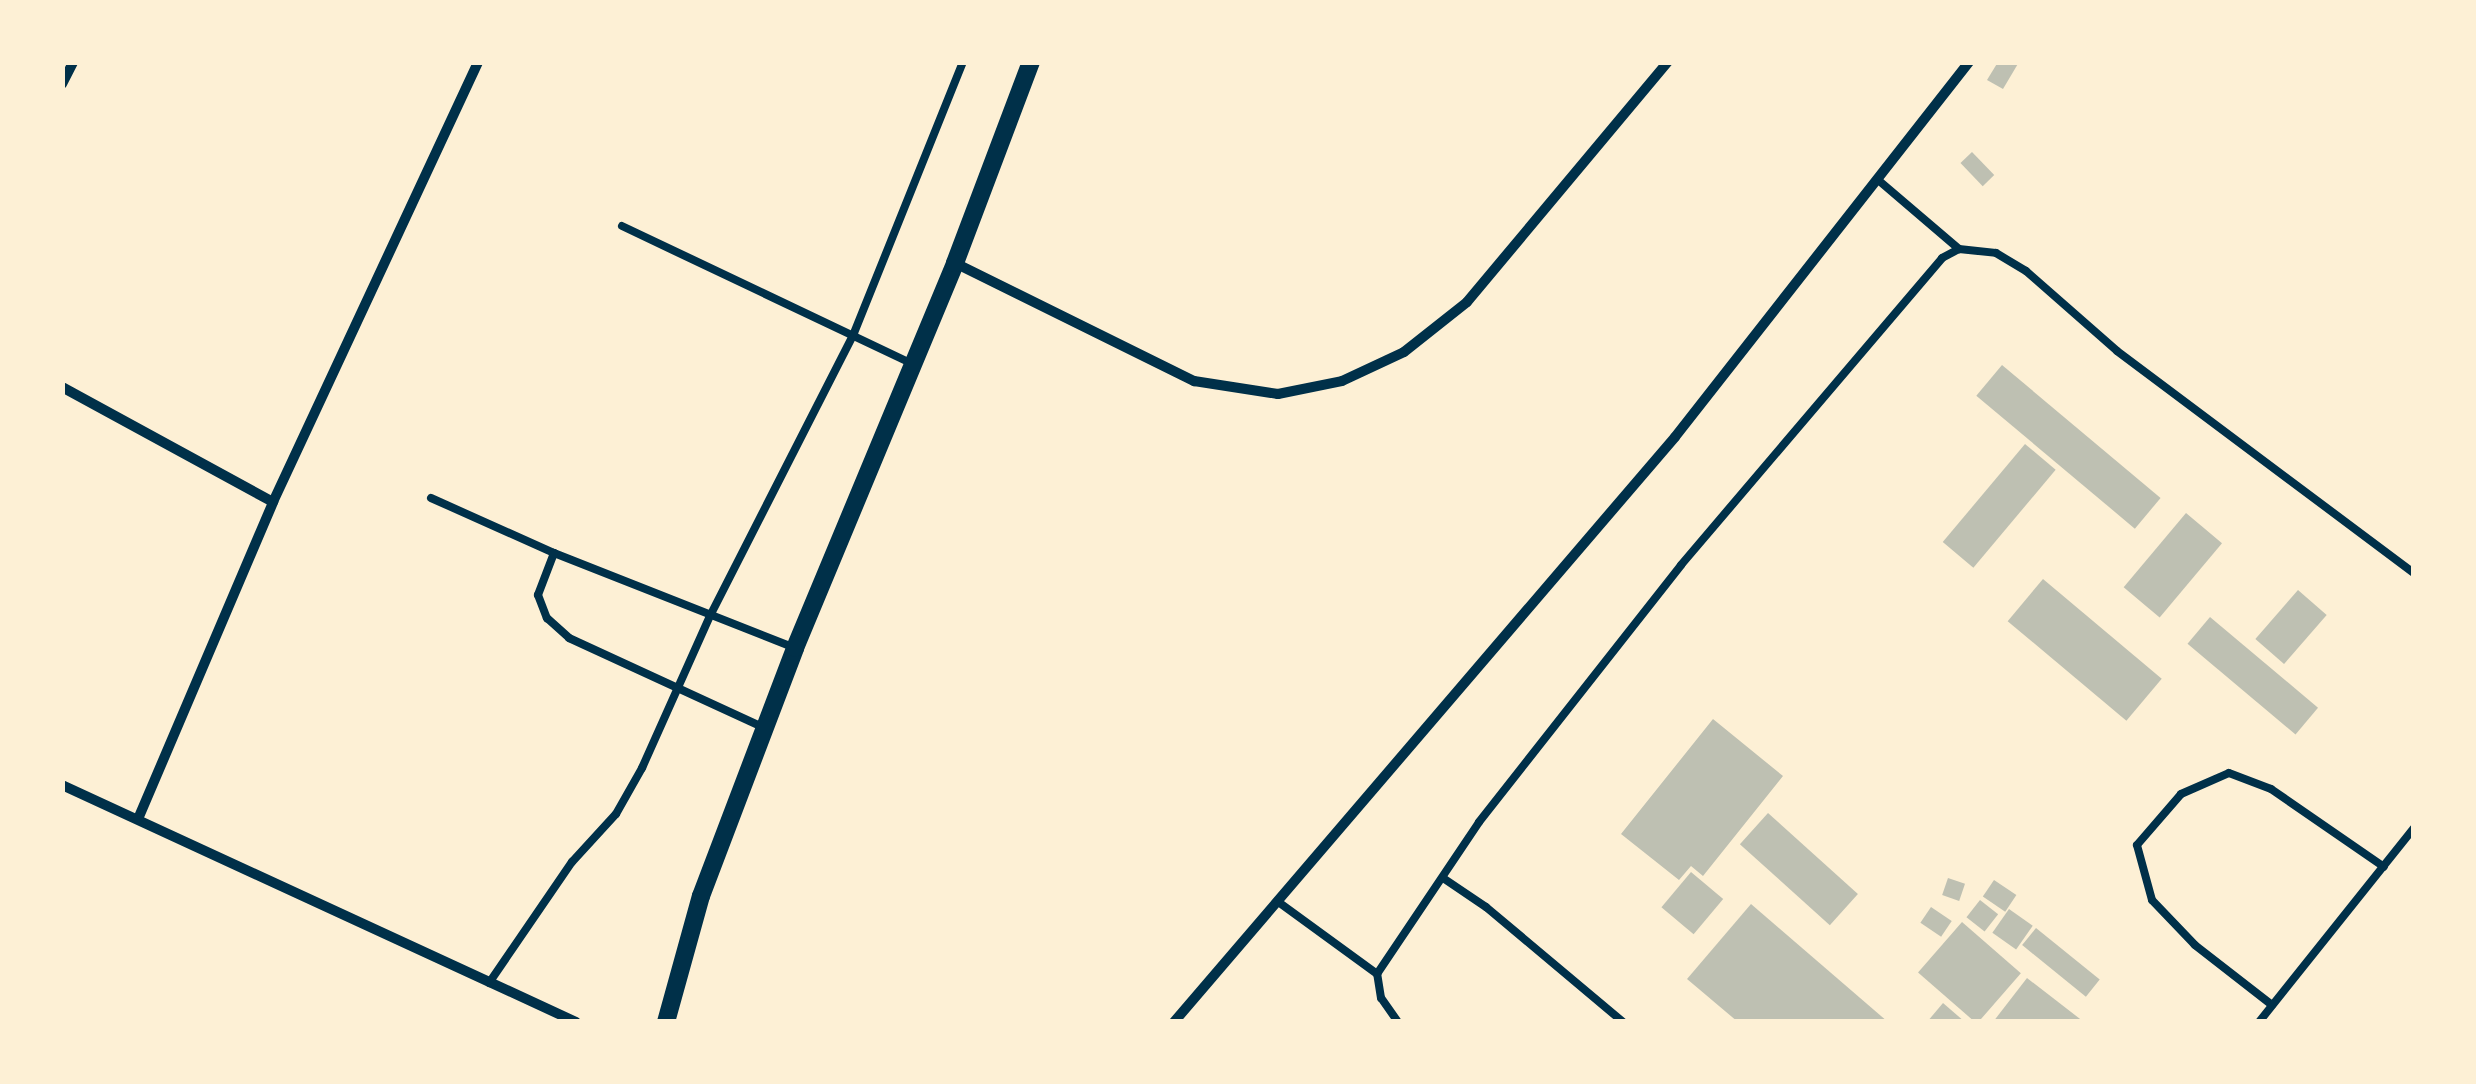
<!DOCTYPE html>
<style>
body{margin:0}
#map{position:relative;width:2476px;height:1084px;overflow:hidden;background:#fdf0d5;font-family:Roboto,sans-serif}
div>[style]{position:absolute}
.building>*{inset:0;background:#bec0b2;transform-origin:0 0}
.service>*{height:8px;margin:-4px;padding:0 4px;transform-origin:4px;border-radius:4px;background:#003049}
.minor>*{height:10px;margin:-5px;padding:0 5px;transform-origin:5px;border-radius:5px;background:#003049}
.tertiary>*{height:18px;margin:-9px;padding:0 9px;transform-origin:9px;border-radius:9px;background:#003049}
span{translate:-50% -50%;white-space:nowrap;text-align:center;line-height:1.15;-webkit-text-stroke:10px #fdf0d5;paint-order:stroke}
.frame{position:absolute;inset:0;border:65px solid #fdf0d5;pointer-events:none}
</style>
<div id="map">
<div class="building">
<div style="clip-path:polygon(1998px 62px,2019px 62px,2003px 89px,1987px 80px)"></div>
<div style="left:1972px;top:152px;width:32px;height:16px;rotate:46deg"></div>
<div style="left:2002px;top:365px;width:207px;height:40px;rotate:40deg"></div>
<div style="left:2025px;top:444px;width:40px;height:128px;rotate:40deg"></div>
<div style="left:2186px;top:513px;width:47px;height:97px;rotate:40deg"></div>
<div style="left:2043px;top:579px;width:155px;height:55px;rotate:40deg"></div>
<div style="left:2298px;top:590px;width:38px;height:65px;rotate:41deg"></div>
<div style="left:2210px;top:617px;width:141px;height:35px;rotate:40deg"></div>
<div style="clip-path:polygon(1713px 719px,1783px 776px,1703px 876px,1691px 866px,1679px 880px,1621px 834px)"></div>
<div style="left:1768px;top:813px;width:121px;height:42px;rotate:42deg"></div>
<div style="left:1691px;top:872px;width:42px;height:46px;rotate:40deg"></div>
<div style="left:1948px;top:878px;width:18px;height:18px;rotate:19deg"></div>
<div style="left:1994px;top:880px;width:27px;height:20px;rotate:34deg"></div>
<div style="left:1980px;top:900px;width:23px;height:22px;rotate:38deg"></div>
<div style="clip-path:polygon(1751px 904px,1888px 1022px,1738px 1022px,1687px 979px)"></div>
<div style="left:1931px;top:907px;width:25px;height:19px;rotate:34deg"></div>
<div style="left:2009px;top:909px;width:29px;height:29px;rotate:35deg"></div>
<div style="left:1962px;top:922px;width:78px;height:67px;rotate:41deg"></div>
<div style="left:2036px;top:928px;width:82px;height:22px;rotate:39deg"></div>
<div style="clip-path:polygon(2027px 978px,2084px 1022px,1993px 1022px)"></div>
<div style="clip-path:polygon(1943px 1003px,1965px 1022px,1927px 1022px)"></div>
</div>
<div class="service">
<div style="left:1877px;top:179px;width:108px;rotate:40.5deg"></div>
<div style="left:622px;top:226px;width:320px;rotate:25.4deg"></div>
<div style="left:431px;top:498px;width:135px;rotate:24.1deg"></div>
<div style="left:554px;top:553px;width:257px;rotate:21.5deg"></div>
<div style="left:554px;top:553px;width:45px;rotate:110.9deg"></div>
<div style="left:538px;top:595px;width:25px;rotate:69deg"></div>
<div style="left:547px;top:618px;width:30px;rotate:42deg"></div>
<div style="left:569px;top:638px;width:216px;rotate:24.7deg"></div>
<div style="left:1443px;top:878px;width:52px;rotate:34deg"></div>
<div style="left:1486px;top:907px;width:179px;rotate:40deg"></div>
<div style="left:1277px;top:901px;width:124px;rotate:36.1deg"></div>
<div style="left:489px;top:983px;width:147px;rotate:-55.6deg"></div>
<div style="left:572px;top:862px;width:65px;rotate:-47.5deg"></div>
<div style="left:616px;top:814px;width:53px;rotate:-60.5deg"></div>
<div style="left:642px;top:768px;width:169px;rotate:-65.9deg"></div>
<div style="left:711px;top:614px;width:315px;rotate:-63deg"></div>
<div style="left:854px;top:333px;width:292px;rotate:-68.1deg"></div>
<div style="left:2272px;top:1005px;width:98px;rotate:-142.1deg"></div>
<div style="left:2195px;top:945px;width:62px;rotate:-133.7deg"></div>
<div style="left:2152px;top:900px;width:57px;rotate:-105.3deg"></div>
<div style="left:2137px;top:845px;width:67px;rotate:-49.2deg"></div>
<div style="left:2181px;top:794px;width:52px;rotate:-23.6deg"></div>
<div style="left:2229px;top:773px;width:45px;rotate:20.9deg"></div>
<div style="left:2271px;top:789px;width:137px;rotate:34.6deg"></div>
<div style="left:1398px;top:1022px;width:29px;rotate:-125deg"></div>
<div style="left:1381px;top:998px;width:24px;rotate:-99deg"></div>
<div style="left:1377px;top:974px;width:183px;rotate:-56.1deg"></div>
<div style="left:1479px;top:822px;width:327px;rotate:-51.8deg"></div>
<div style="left:1681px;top:565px;width:403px;rotate:-49.6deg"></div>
<div style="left:1942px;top:258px;width:19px;rotate:-28deg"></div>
<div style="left:1959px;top:249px;width:37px;rotate:6deg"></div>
<div style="left:1996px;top:253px;width:35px;rotate:31deg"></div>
<div style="left:2026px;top:271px;width:121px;rotate:41.3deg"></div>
<div style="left:2117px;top:351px;width:371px;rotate:36.8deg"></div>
<div style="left:2259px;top:1022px;width:248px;rotate:-51.4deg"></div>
</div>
<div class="minor">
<div style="left:62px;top:84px;width:25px;rotate:-63deg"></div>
<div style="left:955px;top:263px;width:267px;rotate:26.3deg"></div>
<div style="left:1194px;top:381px;width:85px;rotate:8.8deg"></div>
<div style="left:1278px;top:394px;width:65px;rotate:-11.5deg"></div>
<div style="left:1342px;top:381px;width:68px;rotate:-25.1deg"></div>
<div style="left:1404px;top:352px;width:80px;rotate:-38.4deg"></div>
<div style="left:1467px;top:302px;width:313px;rotate:-50.1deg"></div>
<div style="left:62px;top:387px;width:240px;rotate:28.6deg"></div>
<div style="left:62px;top:785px;width:566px;rotate:24.75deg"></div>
<div style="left:138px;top:819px;width:345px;rotate:-66.9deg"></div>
<div style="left:273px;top:502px;width:485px;rotate:-65deg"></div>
<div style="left:1174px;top:1022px;width:770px;rotate:-49.42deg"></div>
<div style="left:1675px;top:437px;width:477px;rotate:-51.9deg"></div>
</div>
<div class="tertiary">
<div style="left:666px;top:1022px;width:131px;rotate:-74.5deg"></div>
<div style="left:701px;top:896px;width:265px;rotate:-69.2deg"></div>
<div style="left:795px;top:648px;width:417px;rotate:-67.4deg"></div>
<div style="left:955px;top:263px;width:215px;rotate:-69.3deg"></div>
</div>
<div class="frame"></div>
</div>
